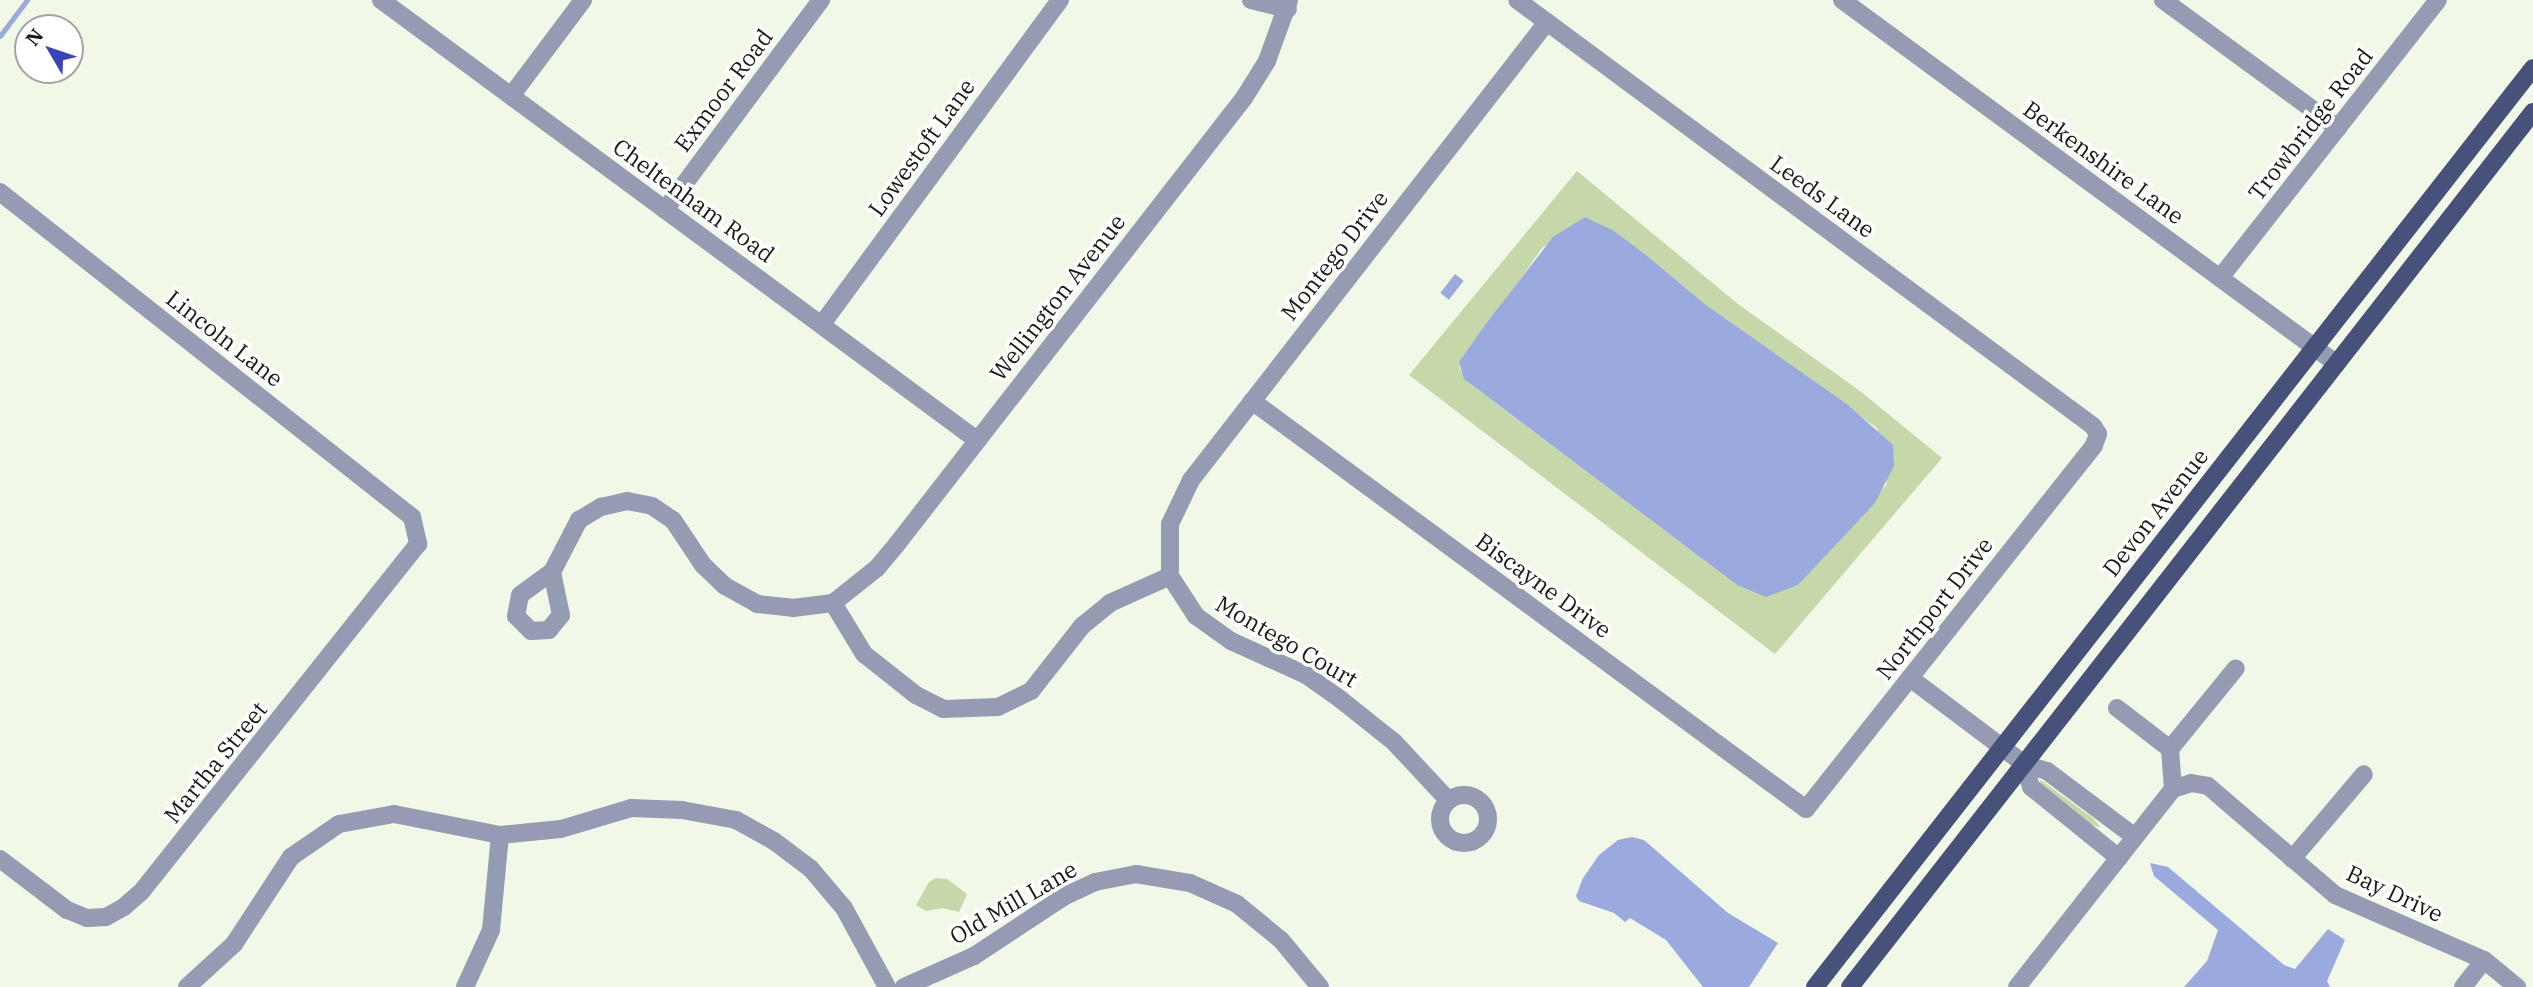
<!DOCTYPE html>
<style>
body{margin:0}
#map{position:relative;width:2533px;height:987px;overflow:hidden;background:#f1f8e7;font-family:"IBM Plex Serif",serif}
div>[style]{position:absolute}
.green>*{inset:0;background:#c6d7aa}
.water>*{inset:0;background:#9aa9de;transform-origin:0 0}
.stream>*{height:4.5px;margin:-2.25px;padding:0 2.25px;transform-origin:2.25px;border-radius:2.25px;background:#9aa9de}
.minor>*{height:18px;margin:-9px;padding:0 9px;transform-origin:9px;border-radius:9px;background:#949bb2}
.minor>.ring{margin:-9px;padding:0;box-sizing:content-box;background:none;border:18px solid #949bb2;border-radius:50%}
.major>*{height:18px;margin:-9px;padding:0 9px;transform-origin:9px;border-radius:9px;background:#475179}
span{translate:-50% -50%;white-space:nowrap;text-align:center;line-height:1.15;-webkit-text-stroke:7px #fff;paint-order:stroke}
.street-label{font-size:23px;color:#181a14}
.north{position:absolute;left:14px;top:14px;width:70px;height:70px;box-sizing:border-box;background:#fff;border:2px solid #a3a3a1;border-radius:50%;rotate:309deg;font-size:19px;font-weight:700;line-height:28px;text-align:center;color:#181a14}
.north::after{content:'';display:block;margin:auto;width:24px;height:32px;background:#3844b7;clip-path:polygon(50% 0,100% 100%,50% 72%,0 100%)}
</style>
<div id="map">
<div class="green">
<div style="clip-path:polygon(evenodd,1577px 171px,1738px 304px,1860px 391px,1942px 458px,1775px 654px,1409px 375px,1577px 171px,1585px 217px,1646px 255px,1706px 305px,1877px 428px,1887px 484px,1798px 585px,1737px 585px,1469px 383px,1459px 367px,1542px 248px,1585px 217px)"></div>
<div style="clip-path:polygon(2041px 780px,2094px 819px,2101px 828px,2088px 823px,2039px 784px)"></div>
<div style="clip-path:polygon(936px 878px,947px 879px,967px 894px,959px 912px,942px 908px,926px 911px,916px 905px,929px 882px)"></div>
</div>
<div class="water">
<div style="clip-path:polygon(1585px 217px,1614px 231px,1646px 255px,1706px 305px,1848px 405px,1893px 445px,1894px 466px,1875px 503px,1798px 585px,1766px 597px,1737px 585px,1464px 379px,1459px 362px,1485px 325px,1553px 237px)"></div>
<div style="left:1455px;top:274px;width:11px;height:24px;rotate:38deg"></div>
<div style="clip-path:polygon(1632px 837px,1644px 840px,1728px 913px,1778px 943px,1749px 987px,1703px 987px,1666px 940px,1630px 918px,1625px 922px,1614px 913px,1579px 901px,1576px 896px,1583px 878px,1599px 855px,1618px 840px)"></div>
<div style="clip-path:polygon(2150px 863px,2168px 867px,2284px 965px,2295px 969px,2328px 929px,2345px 940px,2327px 981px,2330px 987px,2184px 987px,2207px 961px,2218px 930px,2154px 876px)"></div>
</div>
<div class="stream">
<div style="left:0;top:36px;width:45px;rotate:-53.1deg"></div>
</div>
<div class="minor">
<div style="left:381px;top:0;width:741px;rotate:36.44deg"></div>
<div style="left:1251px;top:0;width:38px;rotate:14deg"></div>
<div style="left:1842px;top:0;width:614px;rotate:36.33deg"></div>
<div style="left:2163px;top:0;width:217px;rotate:36.2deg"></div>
<div style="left:511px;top:96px;width:120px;rotate:-53.1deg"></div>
<div style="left:0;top:192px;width:525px;rotate:38.27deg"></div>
<div style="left:412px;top:517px;width:28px;rotate:77deg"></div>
<div style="left:418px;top:544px;width:445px;rotate:128.5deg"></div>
<div style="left:141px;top:892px;width:23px;rotate:139deg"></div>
<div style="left:124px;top:907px;width:21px;rotate:151deg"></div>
<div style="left:106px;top:917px;width:19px;rotate:177deg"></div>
<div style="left:87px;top:918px;width:22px;rotate:-158deg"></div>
<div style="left:67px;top:910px;width:84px;rotate:-142.7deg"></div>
<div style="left:665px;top:210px;width:262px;rotate:-53.4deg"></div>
<div style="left:2220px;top:278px;width:353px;rotate:-51.9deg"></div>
<div style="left:822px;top:324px;width:402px;rotate:-53.7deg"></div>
<div style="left:1252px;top:401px;width:688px;rotate:36.37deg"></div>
<div style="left:1806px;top:809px;width:464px;rotate:-51.6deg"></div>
<div style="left:2094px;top:445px;width:12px;rotate:-70deg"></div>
<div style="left:2098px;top:434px;width:9px;rotate:-122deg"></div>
<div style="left:2093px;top:426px;width:716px;rotate:-143.51deg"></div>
<div style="left:552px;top:572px;width:44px;rotate:78.2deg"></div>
<div style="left:561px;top:615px;width:19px;rotate:129deg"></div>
<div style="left:549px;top:630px;width:18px;rotate:177deg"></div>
<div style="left:531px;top:631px;width:21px;rotate:-135deg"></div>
<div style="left:516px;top:616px;width:21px;rotate:-79deg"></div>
<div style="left:520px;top:595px;width:39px;rotate:-36deg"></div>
<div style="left:552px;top:572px;width:59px;rotate:-62.6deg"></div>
<div style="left:579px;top:520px;width:26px;rotate:-31deg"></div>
<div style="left:601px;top:507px;width:27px;rotate:-13deg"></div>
<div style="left:627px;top:501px;width:25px;rotate:11deg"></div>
<div style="left:652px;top:506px;width:25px;rotate:34deg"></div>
<div style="left:673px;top:520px;width:54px;rotate:56.3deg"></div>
<div style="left:703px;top:565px;width:30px;rotate:44deg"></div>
<div style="left:725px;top:586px;width:37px;rotate:29deg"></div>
<div style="left:757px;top:604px;width:36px;rotate:6deg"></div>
<div style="left:793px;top:608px;width:40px;rotate:-7.1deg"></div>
<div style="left:1170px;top:576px;width:48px;rotate:57deg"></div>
<div style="left:1196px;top:616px;width:43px;rotate:35.5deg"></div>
<div style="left:1231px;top:641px;width:82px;rotate:24.4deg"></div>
<div style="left:1306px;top:675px;width:42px;rotate:35.2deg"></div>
<div style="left:1340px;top:699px;width:69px;rotate:38.5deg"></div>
<div style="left:1394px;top:742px;width:79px;rotate:47deg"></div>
<div style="left:833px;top:603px;width:60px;rotate:58.7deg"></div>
<div style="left:864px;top:654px;width:66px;rotate:38.3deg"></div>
<div style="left:916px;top:695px;width:30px;rotate:27deg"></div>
<div style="left:943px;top:709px;width:55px;rotate:-2.1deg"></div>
<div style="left:998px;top:707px;width:37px;rotate:-26deg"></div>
<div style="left:1031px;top:691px;width:83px;rotate:-51.9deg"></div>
<div style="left:1082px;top:626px;width:36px;rotate:-39deg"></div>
<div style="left:1110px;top:603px;width:66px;rotate:-24.2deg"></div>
<div style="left:1170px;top:576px;width:52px;rotate:-90deg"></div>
<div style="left:1170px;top:524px;width:49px;rotate:-64.5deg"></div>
<div style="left:1191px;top:480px;width:580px;rotate:-52.14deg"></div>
<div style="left:833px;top:603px;width:56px;rotate:-38.5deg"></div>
<div style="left:877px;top:568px;width:31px;rotate:-50deg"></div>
<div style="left:897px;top:544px;width:565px;rotate:-52.12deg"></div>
<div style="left:1244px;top:98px;width:44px;rotate:-58.1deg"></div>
<div style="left:1267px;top:61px;width:65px;rotate:-70.2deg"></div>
<div style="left:1910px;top:678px;width:143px;rotate:37deg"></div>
<div style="left:2024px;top:764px;width:24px;rotate:17deg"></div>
<div style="left:2047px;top:771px;width:110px;rotate:36.9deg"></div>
<div style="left:2117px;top:708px;width:67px;rotate:37.7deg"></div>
<div style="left:2170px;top:749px;width:40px;rotate:85.7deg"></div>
<div style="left:2170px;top:749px;width:104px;rotate:-50.8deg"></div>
<div style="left:2024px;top:764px;width:24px;rotate:73deg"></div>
<div style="left:2031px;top:787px;width:113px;rotate:38.9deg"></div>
<div class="ring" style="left:1440px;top:795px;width:30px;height:30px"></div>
<div style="left:2292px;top:859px;width:111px;rotate:-49.7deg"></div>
<div style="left:187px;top:987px;width:64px;rotate:-42.5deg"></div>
<div style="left:234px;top:944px;width:104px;rotate:-56.8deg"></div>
<div style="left:291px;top:857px;width:58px;rotate:-34.5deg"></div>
<div style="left:339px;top:824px;width:56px;rotate:-10.3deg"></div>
<div style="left:394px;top:814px;width:108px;rotate:11.2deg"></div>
<div style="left:500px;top:835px;width:61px;rotate:-5.6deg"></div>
<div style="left:561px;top:829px;width:73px;rotate:-16.7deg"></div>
<div style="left:631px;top:808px;width:51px;rotate:2.2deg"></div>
<div style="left:682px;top:810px;width:55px;rotate:10.5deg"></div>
<div style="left:736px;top:820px;width:43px;rotate:28.9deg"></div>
<div style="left:774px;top:841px;width:46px;rotate:37.1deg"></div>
<div style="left:811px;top:869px;width:51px;rotate:49.8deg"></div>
<div style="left:844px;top:908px;width:90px;rotate:61.4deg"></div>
<div style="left:465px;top:987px;width:63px;rotate:-65.5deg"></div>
<div style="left:491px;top:930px;width:95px;rotate:-84.6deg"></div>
<div style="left:904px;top:987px;width:77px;rotate:-23.9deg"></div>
<div style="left:974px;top:956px;width:109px;rotate:-33.4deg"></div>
<div style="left:1065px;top:896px;width:33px;rotate:-25deg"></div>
<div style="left:1095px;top:882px;width:42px;rotate:-11deg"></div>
<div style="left:1136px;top:874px;width:55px;rotate:9.5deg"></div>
<div style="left:1190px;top:883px;width:51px;rotate:24.1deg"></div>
<div style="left:1237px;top:904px;width:57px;rotate:39.3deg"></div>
<div style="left:1281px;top:940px;width:61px;rotate:50.3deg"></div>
<div style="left:2017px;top:987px;width:252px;rotate:-51.8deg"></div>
<div style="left:2173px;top:789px;width:19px;rotate:-18deg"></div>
<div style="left:2191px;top:783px;width:17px;rotate:10deg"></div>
<div style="left:2208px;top:786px;width:167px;rotate:40.6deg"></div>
<div style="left:2335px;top:895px;width:163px;rotate:23.6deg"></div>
<div style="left:2484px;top:960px;width:43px;rotate:39.3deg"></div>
<div style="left:2463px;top:987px;width:34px;rotate:-52deg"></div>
</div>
<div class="major">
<div style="left:1815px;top:987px;width:1166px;rotate:-52deg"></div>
<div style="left:1850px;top:987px;width:1110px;rotate:-52.03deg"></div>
</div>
<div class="street-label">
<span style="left:723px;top:90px;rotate:-53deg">Exmoor Road</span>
<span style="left:2310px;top:124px;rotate:-52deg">Trowbridge Road</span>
<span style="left:921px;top:147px;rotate:-54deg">Lowestoft Lane</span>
<span style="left:2104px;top:162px;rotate:36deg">Berkenshire Lane</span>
<span style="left:1823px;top:196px;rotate:36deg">Leeds Lane</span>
<span style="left:694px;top:200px;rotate:36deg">Cheltenham Road</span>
<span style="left:1334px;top:255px;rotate:-52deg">Montego Drive</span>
<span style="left:1057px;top:297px;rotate:-52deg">Wellington Avenue</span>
<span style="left:225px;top:338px;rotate:38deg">Lincoln Lane</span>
<span style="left:2155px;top:512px;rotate:-52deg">Devon Avenue</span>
<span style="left:1544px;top:585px;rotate:36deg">Biscayne Drive</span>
<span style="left:1934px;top:608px;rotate:-52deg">Northport Drive</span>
<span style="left:1287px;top:641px;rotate:30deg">Montego Court</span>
<span style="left:215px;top:762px;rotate:-51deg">Martha Street</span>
<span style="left:2395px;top:893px;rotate:25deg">Bay Drive</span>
<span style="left:1013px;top:902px;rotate:-30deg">Old Mill Lane</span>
</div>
<div class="north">N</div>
</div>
